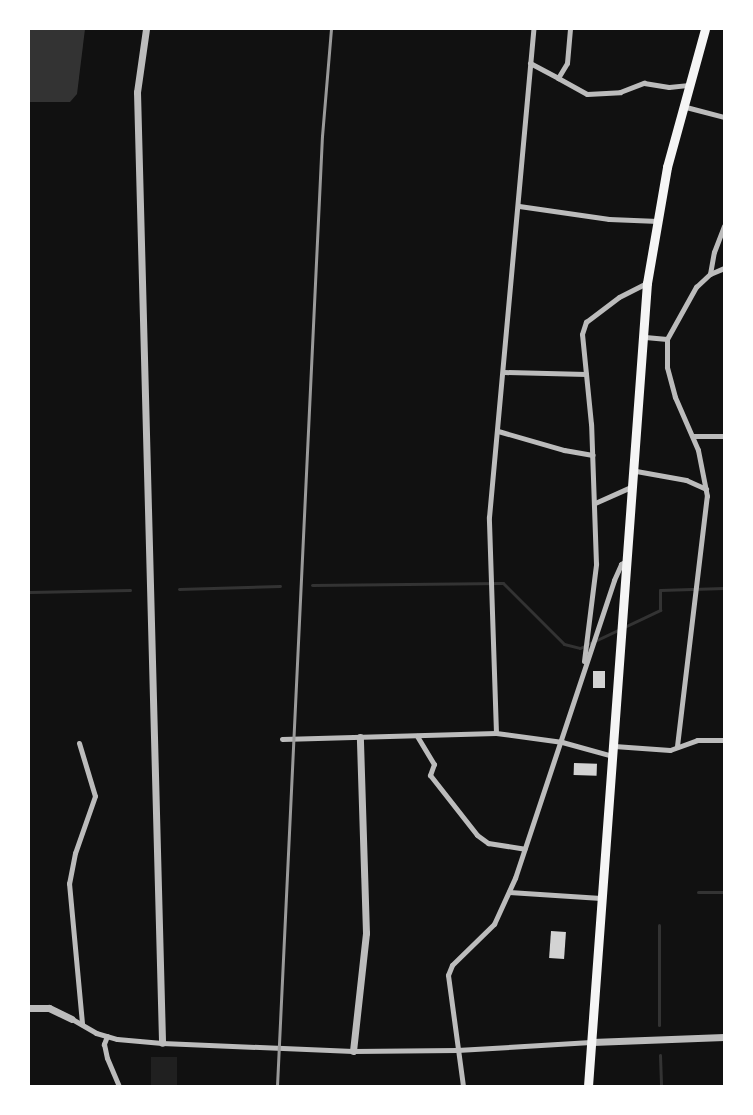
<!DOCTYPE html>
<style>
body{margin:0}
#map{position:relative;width:753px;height:1115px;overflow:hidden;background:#111;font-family:Quicksand,sans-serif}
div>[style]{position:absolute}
.green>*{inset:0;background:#202020;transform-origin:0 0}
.water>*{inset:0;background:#333}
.stream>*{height:3px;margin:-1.5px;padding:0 1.5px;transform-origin:1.5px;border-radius:1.5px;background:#333}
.building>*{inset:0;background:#d3d3d3;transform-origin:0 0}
.minor>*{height:5px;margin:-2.5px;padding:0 2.5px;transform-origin:2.5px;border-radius:2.5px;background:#bcbcbc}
.tertiary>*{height:7px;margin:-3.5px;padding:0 3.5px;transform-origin:3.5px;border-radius:3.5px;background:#bcbcbc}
.primary>*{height:9px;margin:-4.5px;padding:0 4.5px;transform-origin:4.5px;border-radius:4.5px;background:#f5f5f5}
.rail>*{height:3px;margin:-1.5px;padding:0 1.5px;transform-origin:1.5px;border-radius:1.5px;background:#9a9a9a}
span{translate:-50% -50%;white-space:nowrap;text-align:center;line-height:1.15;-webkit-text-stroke:4.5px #fff;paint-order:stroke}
.frame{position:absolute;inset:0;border:30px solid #fff;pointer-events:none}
</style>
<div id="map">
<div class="green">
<div style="left:177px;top:1057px;width:29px;height:26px;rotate:90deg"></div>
</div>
<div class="water">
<div style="clip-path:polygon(29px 29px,85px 29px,77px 94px,70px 102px,29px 102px)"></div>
</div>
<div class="stream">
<div style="left:312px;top:585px;width:191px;rotate:-0.6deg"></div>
<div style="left:503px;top:583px;width:86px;rotate:45deg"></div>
<div style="left:564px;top:644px;width:16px;rotate:14deg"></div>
<div style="left:580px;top:648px;width:89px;rotate:-25.4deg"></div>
<div style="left:660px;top:610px;width:20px;rotate:-90deg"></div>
<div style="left:660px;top:590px;width:64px;rotate:-1.8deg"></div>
<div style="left:179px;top:589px;width:101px;rotate:-1.7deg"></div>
<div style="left:29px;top:592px;width:101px;rotate:-1.1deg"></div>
<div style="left:698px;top:892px;width:26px"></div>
<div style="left:659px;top:925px;width:100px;rotate:90deg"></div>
<div style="left:660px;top:1055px;width:31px;rotate:88deg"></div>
</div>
<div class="building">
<div style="left:593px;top:671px;width:12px;height:17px"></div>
<div style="left:574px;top:763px;width:23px;height:12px;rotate:2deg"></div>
<div style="left:551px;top:931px;width:15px;height:27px;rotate:4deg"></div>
</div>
<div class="minor">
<div style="left:530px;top:63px;width:32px;rotate:28deg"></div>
<div style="left:558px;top:78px;width:17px;rotate:-59deg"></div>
<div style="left:567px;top:63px;width:34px;rotate:-85deg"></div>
<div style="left:558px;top:78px;width:33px;rotate:29deg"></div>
<div style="left:587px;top:94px;width:33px;rotate:-3deg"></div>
<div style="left:620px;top:92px;width:26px;rotate:-21deg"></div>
<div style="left:644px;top:83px;width:25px;rotate:9deg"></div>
<div style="left:669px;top:87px;width:18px;rotate:-6deg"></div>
<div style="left:682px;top:106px;width:43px;rotate:14.7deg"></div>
<div style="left:519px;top:206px;width:91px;rotate:8.2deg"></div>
<div style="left:609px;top:219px;width:49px;rotate:2.3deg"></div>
<div style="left:710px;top:274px;width:22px;rotate:-80deg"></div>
<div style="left:714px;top:252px;width:28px;rotate:-69deg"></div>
<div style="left:645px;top:337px;width:22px;rotate:5deg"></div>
<div style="left:504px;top:372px;width:82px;rotate:1.4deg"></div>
<div style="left:498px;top:431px;width:69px;rotate:16.1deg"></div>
<div style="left:564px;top:450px;width:29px;rotate:10deg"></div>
<div style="left:693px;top:436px;width:31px"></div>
<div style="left:636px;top:471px;width:51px;rotate:10.2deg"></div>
<div style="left:686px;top:480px;width:22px;rotate:24deg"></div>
<div style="left:595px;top:503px;width:42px;rotate:-24.1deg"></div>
<div style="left:584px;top:661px;width:98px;rotate:-82.9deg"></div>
<div style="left:596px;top:564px;width:140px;rotate:-92deg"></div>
<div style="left:591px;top:424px;width:90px;rotate:-95.7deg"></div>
<div style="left:582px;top:334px;width:13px;rotate:-72deg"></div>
<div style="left:586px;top:322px;width:41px;rotate:-37.1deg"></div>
<div style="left:619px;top:297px;width:31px;rotate:-27deg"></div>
<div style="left:496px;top:733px;width:216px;rotate:-91.9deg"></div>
<div style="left:489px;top:517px;width:490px;rotate:-84.8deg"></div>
<div style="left:417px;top:736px;width:33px;rotate:59deg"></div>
<div style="left:434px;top:764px;width:12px;rotate:110deg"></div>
<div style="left:430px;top:775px;width:76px;rotate:51.9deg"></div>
<div style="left:477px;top:835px;width:14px;rotate:36deg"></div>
<div style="left:488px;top:843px;width:37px;rotate:9deg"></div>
<div style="left:282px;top:739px;width:214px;rotate:-1.6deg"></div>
<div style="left:496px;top:733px;width:67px;rotate:7.8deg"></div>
<div style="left:562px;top:742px;width:53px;rotate:15.4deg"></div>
<div style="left:79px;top:743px;width:55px;rotate:73.2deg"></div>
<div style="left:95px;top:796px;width:60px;rotate:109.3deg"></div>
<div style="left:75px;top:853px;width:31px;rotate:101deg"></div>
<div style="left:69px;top:883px;width:142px;rotate:84.7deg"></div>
<div style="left:614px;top:746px;width:56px;rotate:4.1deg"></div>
<div style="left:670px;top:750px;width:29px;rotate:-20deg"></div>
<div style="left:697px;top:740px;width:27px"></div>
<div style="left:677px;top:746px;width:252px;rotate:-83.2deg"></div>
<div style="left:707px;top:496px;width:47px;rotate:-101.1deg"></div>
<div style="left:698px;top:450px;width:58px;rotate:-113.5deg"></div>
<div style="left:675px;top:397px;width:31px;rotate:-105deg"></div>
<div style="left:667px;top:367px;width:28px;rotate:-90deg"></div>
<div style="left:667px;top:339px;width:60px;rotate:-60.9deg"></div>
<div style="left:696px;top:287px;width:19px;rotate:-43deg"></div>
<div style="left:710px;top:274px;width:15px;rotate:-23deg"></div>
<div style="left:509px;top:892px;width:92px;rotate:3.7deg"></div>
<div style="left:72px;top:1019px;width:28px;rotate:30deg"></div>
<div style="left:96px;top:1033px;width:22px;rotate:16deg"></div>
<div style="left:117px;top:1039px;width:45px;rotate:5.1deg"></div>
<div style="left:162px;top:1043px;width:191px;rotate:2.4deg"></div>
<div style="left:353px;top:1051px;width:104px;rotate:-0.6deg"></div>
<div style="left:457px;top:1050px;width:134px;rotate:-3.4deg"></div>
<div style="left:107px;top:1036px;width:9px;rotate:111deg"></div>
<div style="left:104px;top:1044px;width:14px;rotate:78deg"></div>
<div style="left:107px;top:1058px;width:30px;rotate:67deg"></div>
<div style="left:463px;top:1086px;width:112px;rotate:-97.7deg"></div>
<div style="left:448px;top:975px;width:11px;rotate:-68deg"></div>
<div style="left:452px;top:965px;width:59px;rotate:-44.3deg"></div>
<div style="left:494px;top:924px;width:51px;rotate:-65.5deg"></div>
<div style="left:515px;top:878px;width:314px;rotate:-71.6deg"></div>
<div style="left:614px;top:580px;width:17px;rotate:-66deg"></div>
<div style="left:621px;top:564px;width:7px;rotate:-27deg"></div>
</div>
<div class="tertiary">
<div style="left:146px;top:29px;width:64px;rotate:98.1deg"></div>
<div style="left:137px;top:92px;width:951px;rotate:88.49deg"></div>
<div style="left:29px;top:1008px;width:20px"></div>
<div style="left:49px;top:1008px;width:25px;rotate:26deg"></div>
<div style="left:592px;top:1042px;width:132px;rotate:-2.2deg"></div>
<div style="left:353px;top:1051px;width:119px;rotate:-83.7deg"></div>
<div style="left:366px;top:933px;width:196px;rotate:-91.8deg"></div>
</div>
<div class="primary">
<div style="left:588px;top:1086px;width:805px;rotate:-85.8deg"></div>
<div style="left:647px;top:283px;width:118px;rotate:-80.2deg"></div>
<div style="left:667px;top:167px;width:143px;rotate:-74.6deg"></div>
</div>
<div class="rail">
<div style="left:277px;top:1086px;width:951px;rotate:-87.29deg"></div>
<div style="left:322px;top:136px;width:107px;rotate:-85.2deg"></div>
</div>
<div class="frame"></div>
</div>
